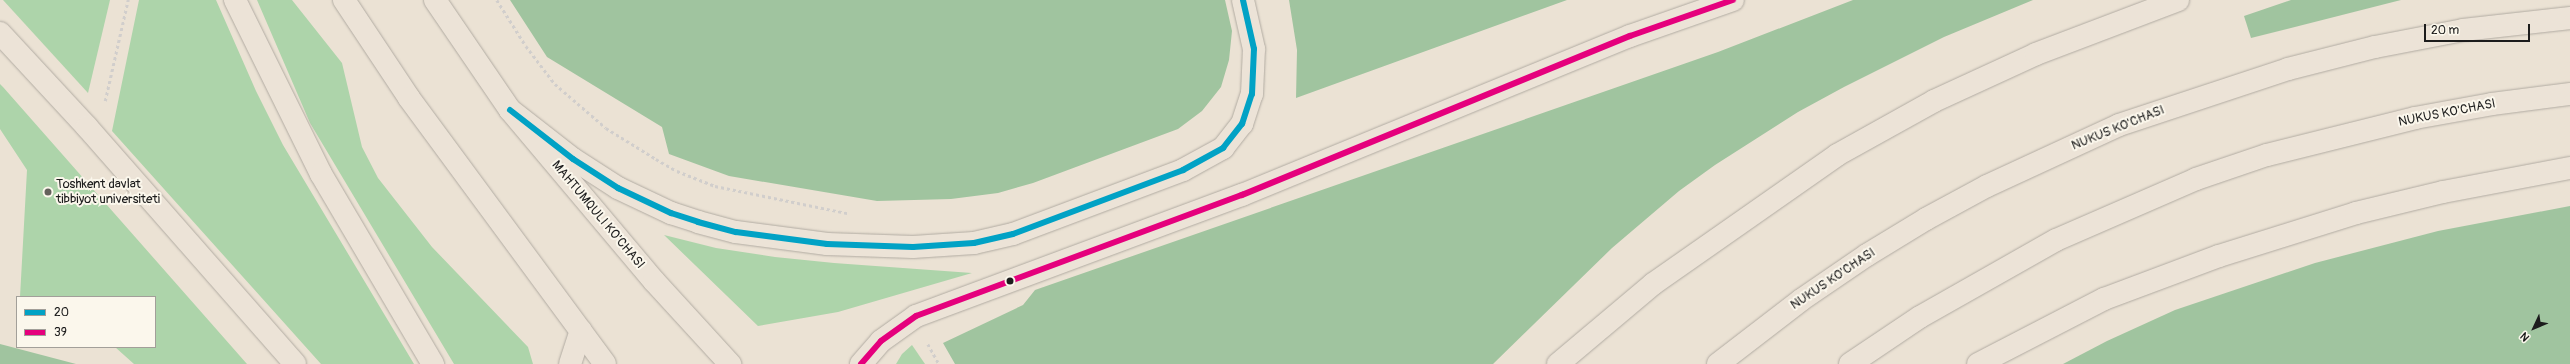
<!DOCTYPE html>
<style>
body{margin:0}
#map{position:relative;width:2570px;height:364px;overflow:hidden;background:#ebe2d4;font-family:Pangolin,sans-serif}
div>[style]{position:absolute}
.green>*{inset:0;background:#add4aa}
.forest>*{inset:0;background:#a0c49f}
.path>*{height:2.5px;margin-top:-1.25px;transform-origin:0;background:repeating-linear-gradient(90deg,#d1cecc 0 3px,transparent 0 6px)}
.roads{filter:drop-shadow(0 0 1px #b1aba2) drop-shadow(0 0 1px #b1aba2)}
.major>*{height:22px;margin:-11px;padding:0 11px;transform-origin:11px;border-radius:11px;background:#ece3d7}
.highway>*{height:22px;margin:-11px;padding:0 11px;transform-origin:11px;border-radius:11px;background:#ece3d7}
.bus-1>*{height:6px;margin:-3px;padding:0 3px;transform-origin:3px;border-radius:3px;background:#01a2c5}
.bus-2>*{height:6px;margin:-3px;padding:0 3px;transform-origin:3px;border-radius:3px;background:#e5007d}
.dots>*{width:11px;height:11px;translate:-50% -50%;box-sizing:border-box;border:2px solid #fbf7ec;border-radius:50%}
span{translate:-50% -50%;white-space:nowrap;text-align:center;line-height:1.15;-webkit-text-stroke:4px #fbf7ec;paint-order:stroke}
.street-label{font-size:13px;color:#1c1c1c}
.poi-label{font-size:13px;color:#1c1c1c}
.left{translate:0 -50%;text-align:left}
.legend{position:absolute;left:16px;top:296px;width:140px;height:52px;box-sizing:border-box;background:#fbf7ec;border:1px solid #a29f99;margin:0;padding:5px 7px;list-style:none;font-size:12px;color:#1c1c1c}
.legend li{display:flex;align-items:center;gap:8px;height:20px}
.legend b{width:20px;border:1px solid #a29f99}
.north{position:absolute;left:2514px;top:308px;width:40px;height:40px;-webkit-text-stroke:3px #fbf7ec;paint-order:stroke;rotate:226deg;font-size:11px;font-weight:700;line-height:16px;text-align:center;color:#1c1c1c}
.north::after{content:'';display:block;margin:auto;width:14px;height:18px;background:#1c1c1c;clip-path:polygon(50% 0,100% 100%,50% 72%,0 100%)}
.scale{position:absolute;left:2424px;top:24px;width:106px;height:18px;box-sizing:border-box;border:2px solid #1c1c1c;border-top:0;padding-left:5px;font-size:12px;line-height:14px;white-space:nowrap;color:#1c1c1c;-webkit-text-stroke:3px #fbf7ec;paint-order:stroke}
</style>
<div id="map">
<div class="green">
<div style="clip-path:polygon(3px 0,110px 0,88px 93px)"></div>
<div style="clip-path:polygon(139px 0,216px 0,256px 91px,283px 145px,414px 364px,321px 364px,112px 131px)"></div>
<div style="clip-path:polygon(257px 0,292px 0,342px 63px,362px 147px,378px 178px,432px 247px,528px 347px,533px 364px,454px 364px,310px 123px)"></div>
<div style="clip-path:polygon(0 84px,3px 87px,247px 364px,134px 364px,115px 347px,155px 347px,155px 297px,20px 297px,27px 170px,0 129px)"></div>
<div style="clip-path:polygon(664px 235px,716px 248px,775px 257px,834px 263px,972px 273px,838px 312px,758px 326px)"></div>
<div style="clip-path:polygon(912px 345px,925px 364px,896px 364px,902px 354px)"></div>
</div>
<div class="forest">
<div style="clip-path:polygon(510px 0,1225px 0,1232px 31px,1229px 60px,1221px 87px,1202px 111px,1178px 129px,1033px 183px,998px 193px,951px 199px,877px 201px,729px 176px,669px 154px,662px 127px,547px 57px)"></div>
<div style="clip-path:polygon(1289px 0,1567px 0,1296px 98px,1297px 50px)"></div>
<div style="clip-path:polygon(1853px 0,2033px 0,1944px 37px,1844px 87px,1798px 112px,1715px 165px,1679px 191px,1612px 248px,1493px 364px,955px 364px,943px 343px,1023px 305px,1035px 290px,1718px 52px)"></div>
<div style="clip-path:polygon(2291px 0,2401px 0,2251px 38px,2244px 16px)"></div>
<div style="clip-path:polygon(2570px 206px,2570px 364px,2063px 364px,2107px 341px,2175px 310px,2315px 263px,2438px 231px)"></div>
<div style="clip-path:polygon(0 344px,76px 364px,0 364px)"></div>
</div>
<div class="path">
<div style="left:497px;top:0;width:54px;rotate:57.8deg"></div>
<div style="left:526px;top:46px;width:48px;rotate:52.7deg"></div>
<div style="left:555px;top:84px;width:67px;rotate:40.8deg"></div>
<div style="left:606px;top:128px;width:59px;rotate:31.8deg"></div>
<div style="left:656px;top:159px;width:24px;rotate:30deg"></div>
<div style="left:677px;top:171px;width:41px;rotate:21.5deg"></div>
<div style="left:715px;top:186px;width:135px;rotate:11.6deg"></div>
<div style="left:105px;top:101px;width:104px;rotate:-77.2deg"></div>
<div style="left:928px;top:344px;width:23px;rotate:61deg"></div>
</div>
<div class="roads">
<div class="major">
<div style="left:344px;top:0;width:118px;rotate:56.4deg"></div>
<div style="left:409px;top:98px;width:330px;rotate:53.6deg"></div>
<div style="left:435px;top:0;width:133px;rotate:55.7deg"></div>
<div style="left:510px;top:110px;width:224px;rotate:49.9deg"></div>
<div style="left:654px;top:281px;width:113px;rotate:47.5deg"></div>
<div style="left:510px;top:110px;width:80px;rotate:37.9deg"></div>
<div style="left:573px;top:159px;width:54px;rotate:32.8deg"></div>
<div style="left:618px;top:188px;width:59px;rotate:25.3deg"></div>
<div style="left:671px;top:213px;width:28px;rotate:18deg"></div>
<div style="left:698px;top:222px;width:39px;rotate:15deg"></div>
<div style="left:736px;top:232px;width:92px;rotate:7.5deg"></div>
<div style="left:827px;top:244px;width:86px;rotate:2deg"></div>
<div style="left:913px;top:247px;width:61px;rotate:-3.8deg"></div>
<div style="left:974px;top:243px;width:40px;rotate:-13deg"></div>
<div style="left:1013px;top:234px;width:182px;rotate:-20.6deg"></div>
<div style="left:1183px;top:170px;width:46px;rotate:-28.8deg"></div>
<div style="left:1223px;top:148px;width:31px;rotate:-52deg"></div>
<div style="left:1242px;top:124px;width:32px;rotate:-72deg"></div>
<div style="left:1252px;top:94px;width:45px;rotate:-87.5deg"></div>
<div style="left:1254px;top:49px;width:50px;rotate:-102.7deg"></div>
<div style="left:1558px;top:364px;width:124px;rotate:-40.1deg"></div>
<div style="left:1653px;top:284px;width:225px;rotate:-35deg"></div>
<div style="left:1837px;top:155px;width:111px;rotate:-29.1deg"></div>
<div style="left:1934px;top:101px;width:112px;rotate:-24.7deg"></div>
<div style="left:2036px;top:54px;width:152px;rotate:-20.8deg"></div>
<div style="left:1718px;top:364px;width:105px;rotate:-37.6deg"></div>
<div style="left:1801px;top:300px;width:80px;rotate:-34.3deg"></div>
<div style="left:1867px;top:255px;width:69px;rotate:-31.4deg"></div>
<div style="left:1926px;top:219px;width:69px;rotate:-28.4deg"></div>
<div style="left:1987px;top:186px;width:145px;rotate:-24.8deg"></div>
<div style="left:2119px;top:125px;width:178px;rotate:-18.3deg"></div>
<div style="left:2288px;top:69px;width:90px;rotate:-14.2deg"></div>
<div style="left:2375px;top:47px;width:90px;rotate:-10.9deg"></div>
<div style="left:2463px;top:30px;width:108px;rotate:-6.4deg"></div>
<div style="left:1850px;top:364px;width:84px;rotate:-33.9deg"></div>
<div style="left:1920px;top:317px;width:156px;rotate:-29.5deg"></div>
<div style="left:2056px;top:240px;width:153px;rotate:-23.5deg"></div>
<div style="left:2196px;top:179px;width:75px;rotate:-18.7deg"></div>
<div style="left:2267px;top:155px;width:153px;rotate:-14deg"></div>
<div style="left:2415px;top:118px;width:78px;rotate:-10.3deg"></div>
<div style="left:2492px;top:104px;width:79px;rotate:-7.3deg"></div>
<div style="left:1978px;top:364px;width:142px;rotate:-27.3deg"></div>
<div style="left:2104px;top:299px;width:123px;rotate:-20.5deg"></div>
<div style="left:2219px;top:256px;width:144px;rotate:-17.4deg"></div>
<div style="left:2356px;top:213px;width:89px;rotate:-13.6deg"></div>
<div style="left:2443px;top:192px;width:129px;rotate:-10.7deg"></div>
</div>
<div class="highway">
<div style="left:235px;top:0;width:194px;rotate:63.7deg"></div>
<div style="left:321px;top:174px;width:221px;rotate:59.5deg"></div>
<div style="left:0;top:33px;width:128px;rotate:47.2deg"></div>
<div style="left:87px;top:127px;width:315px;rotate:48.7deg"></div>
<div style="left:570px;top:364px;width:35px;rotate:-72deg"></div>
<div style="left:861px;top:364px;width:30px;rotate:-49deg"></div>
<div style="left:881px;top:341px;width:43px;rotate:-35.5deg"></div>
<div style="left:916px;top:316px;width:348px;rotate:-20.4deg"></div>
<div style="left:1242px;top:195px;width:419px;rotate:-22.3deg"></div>
<div style="left:1630px;top:36px;width:109px;rotate:-19.3deg"></div>
</div>
</div>
<div class="bus-1">
<div style="left:510px;top:110px;width:80px;rotate:37.9deg"></div>
<div style="left:573px;top:159px;width:54px;rotate:32.8deg"></div>
<div style="left:618px;top:188px;width:59px;rotate:25.3deg"></div>
<div style="left:671px;top:213px;width:28px;rotate:18deg"></div>
<div style="left:698px;top:222px;width:39px;rotate:15deg"></div>
<div style="left:736px;top:232px;width:92px;rotate:7.5deg"></div>
<div style="left:827px;top:244px;width:86px;rotate:2deg"></div>
<div style="left:913px;top:247px;width:61px;rotate:-3.8deg"></div>
<div style="left:974px;top:243px;width:40px;rotate:-13deg"></div>
<div style="left:1013px;top:234px;width:182px;rotate:-20.6deg"></div>
<div style="left:1183px;top:170px;width:46px;rotate:-28.8deg"></div>
<div style="left:1223px;top:148px;width:31px;rotate:-52deg"></div>
<div style="left:1242px;top:124px;width:32px;rotate:-72deg"></div>
<div style="left:1252px;top:94px;width:45px;rotate:-87.5deg"></div>
<div style="left:1254px;top:49px;width:50px;rotate:-102.7deg"></div>
</div>
<div class="bus-2">
<div style="left:861px;top:364px;width:30px;rotate:-49deg"></div>
<div style="left:881px;top:341px;width:43px;rotate:-35.5deg"></div>
<div style="left:916px;top:316px;width:348px;rotate:-20.4deg"></div>
<div style="left:1242px;top:195px;width:419px;rotate:-22.3deg"></div>
<div style="left:1630px;top:36px;width:109px;rotate:-19.3deg"></div>
</div>
<div class="dots">
<div style="left:48px;top:192px;background:#64615c"></div>
<div style="left:1010px;top:281px;background:#1c1c1c"></div>
</div>
<div class="street-label">
<span style="left:2447px;top:113px;rotate:-11deg">NUKUS KO'CHASI</span>
<span style="left:2118px;top:128px;rotate:-22deg">NUKUS KO'CHASI</span>
<span style="left:598px;top:215px;rotate:50deg">MAHTUMQULI KO'CHASI</span>
<span style="left:1833px;top:279px;rotate:-34deg">NUKUS KO'CHASI</span>
</div>
<div class="poi-label">
<span class="left" style="left:56px;top:192px">Toshkent davlat<br>tibbiyot universiteti</span>
</div>
<ul class="legend">
<li><b style="height:5px;background:#01a2c5"></b>20</li>
<li><b style="height:5px;background:#e5007d"></b>39</li>
</ul>
<div class="north">N</div>
<div class="scale">20 m</div>
</div>
